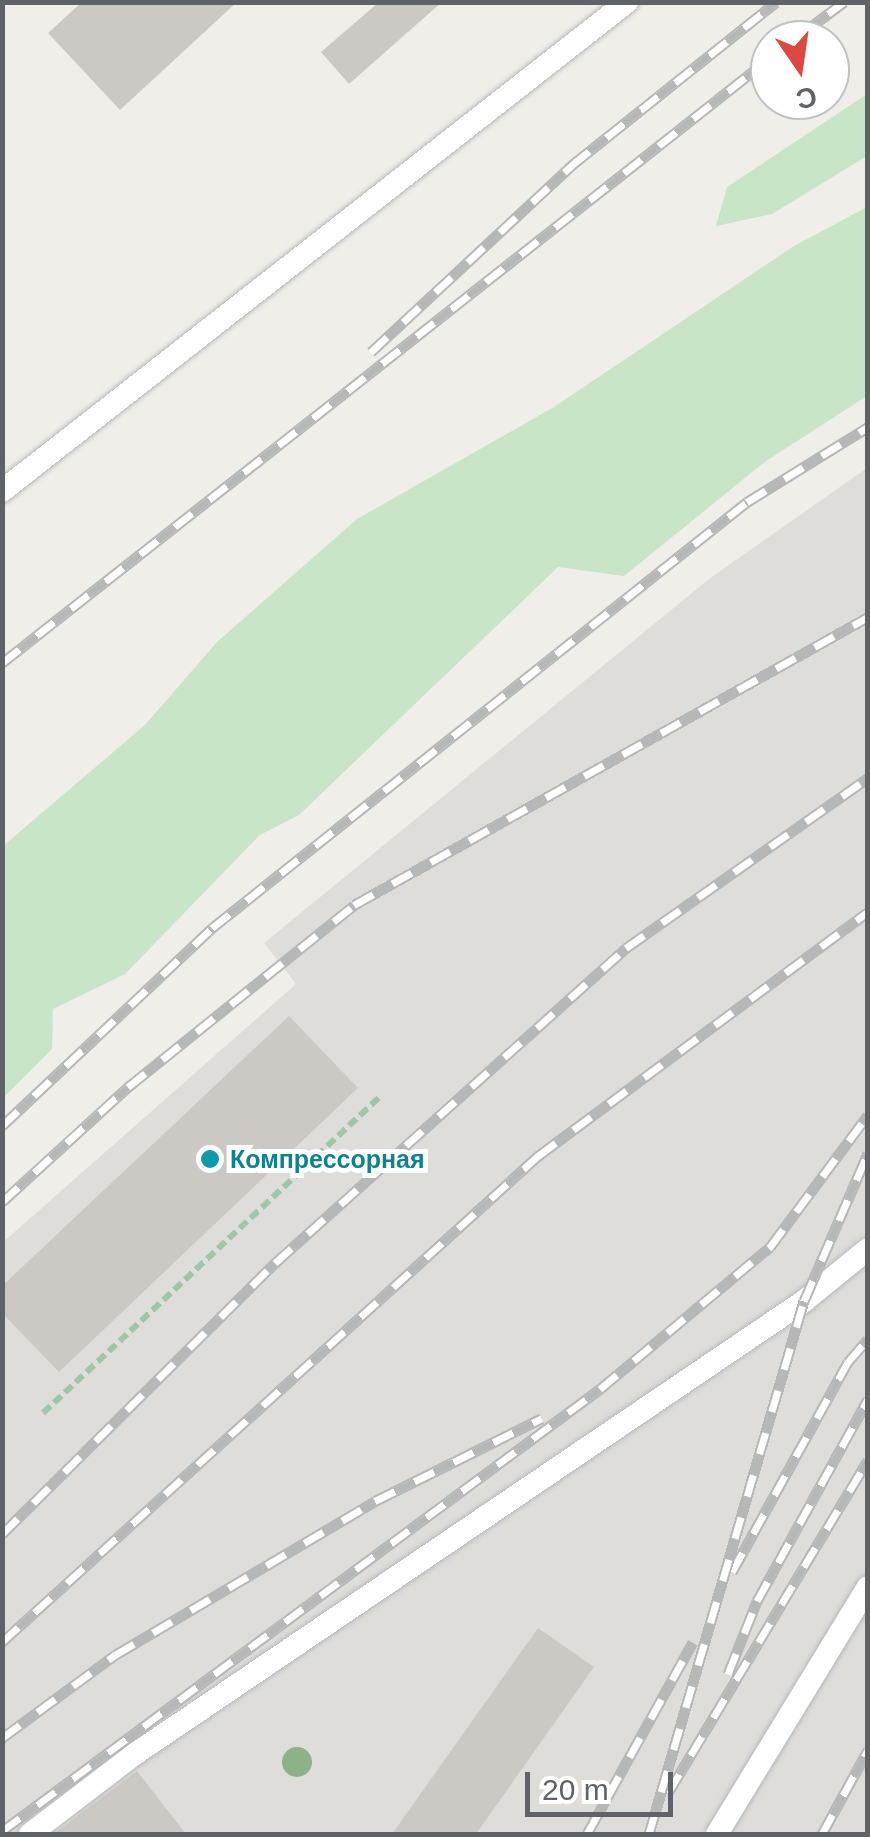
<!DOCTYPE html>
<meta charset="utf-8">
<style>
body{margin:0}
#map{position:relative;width:870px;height:1837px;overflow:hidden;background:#f0eee8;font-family:Arial,sans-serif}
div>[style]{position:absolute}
.industrial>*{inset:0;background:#dfddda}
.green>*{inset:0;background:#c8e5c7}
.building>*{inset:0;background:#ccc9c4}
.path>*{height:6px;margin-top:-3px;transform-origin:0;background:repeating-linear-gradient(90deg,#a0c6aa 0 10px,transparent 0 15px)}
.roads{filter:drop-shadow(0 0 2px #b5b8bb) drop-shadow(0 0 2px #b5b8bb)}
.lane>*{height:22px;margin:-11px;padding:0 11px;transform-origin:11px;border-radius:11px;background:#fff}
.rail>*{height:11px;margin-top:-5.5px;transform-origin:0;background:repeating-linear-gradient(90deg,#fff 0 22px,#b6b7b7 0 44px);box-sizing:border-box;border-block:2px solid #b6b7b7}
.trees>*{width:30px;height:30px;margin:-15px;border-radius:50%;background:#8db28a}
.dots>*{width:28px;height:28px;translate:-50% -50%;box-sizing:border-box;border:5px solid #fff;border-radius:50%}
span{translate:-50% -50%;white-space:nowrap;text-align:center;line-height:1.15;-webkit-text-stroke:10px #fff;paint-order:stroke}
.culture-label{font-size:25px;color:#0d838f;font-weight:700}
.left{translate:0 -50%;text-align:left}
.frame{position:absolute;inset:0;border:5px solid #5f6367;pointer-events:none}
.north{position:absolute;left:750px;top:20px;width:100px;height:100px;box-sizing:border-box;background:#fff;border:2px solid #bfc1c2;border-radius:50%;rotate:167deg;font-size:28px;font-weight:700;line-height:40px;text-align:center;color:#5f6367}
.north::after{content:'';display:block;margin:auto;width:35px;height:45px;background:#dc4942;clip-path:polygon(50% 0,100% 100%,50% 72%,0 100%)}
.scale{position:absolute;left:525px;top:1772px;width:148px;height:45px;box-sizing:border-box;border:5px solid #5f6367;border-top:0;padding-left:12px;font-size:30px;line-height:35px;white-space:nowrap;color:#5f6367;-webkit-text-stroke:8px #fff;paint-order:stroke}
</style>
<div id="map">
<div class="industrial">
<div style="clip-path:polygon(867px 468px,867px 1834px,3px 1834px,2px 1243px,296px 984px,264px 943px,709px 579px)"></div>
</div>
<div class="green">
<div style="clip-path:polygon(867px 94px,867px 156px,772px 214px,716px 226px,727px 187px)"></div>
<div style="clip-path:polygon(867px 207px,867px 396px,766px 461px,624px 576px,558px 567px,299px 815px,260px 835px,125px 974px,53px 1009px,52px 1049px,3px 1098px,3px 846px,145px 725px,217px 642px,357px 519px,554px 407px,794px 246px)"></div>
</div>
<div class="building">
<div style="clip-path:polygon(82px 2px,237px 2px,120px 110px,48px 33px)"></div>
<div style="clip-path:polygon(379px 2px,442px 2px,349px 84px,321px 52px)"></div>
<div style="clip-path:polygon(289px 1016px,358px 1088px,59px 1372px,2px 1313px,2px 1286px)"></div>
<div style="clip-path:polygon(538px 1628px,594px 1667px,476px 1834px,392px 1834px)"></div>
<div style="clip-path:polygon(137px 1771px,186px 1834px,54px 1834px)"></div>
</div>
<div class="path">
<div style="left:43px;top:1413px;width:462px;rotate:-43.2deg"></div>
</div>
<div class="roads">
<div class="lane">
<div style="left:2px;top:491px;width:794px;rotate:-38.04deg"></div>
<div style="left:30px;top:1834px;width:132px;rotate:-37.3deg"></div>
<div style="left:135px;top:1754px;width:808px;rotate:-34.1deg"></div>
<div style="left:804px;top:1301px;width:82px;rotate:-39.1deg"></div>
<div style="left:717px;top:1834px;width:289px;rotate:-58.6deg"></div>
</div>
</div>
<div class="rail">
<div style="left:793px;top:40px;width:64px;rotate:-36.7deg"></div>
<div style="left:371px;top:352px;width:275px;rotate:-42.9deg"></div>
<div style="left:572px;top:165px;width:261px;rotate:-38.6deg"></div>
<div style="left:2px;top:663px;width:978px;rotate:-38.23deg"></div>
<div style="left:2px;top:1126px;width:289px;rotate:-43.3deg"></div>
<div style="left:212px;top:928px;width:684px;rotate:-38.53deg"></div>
<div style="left:747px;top:502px;width:142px;rotate:-31.8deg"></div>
<div style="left:2px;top:1202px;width:171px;rotate:-42.4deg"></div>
<div style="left:128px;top:1087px;width:290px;rotate:-38.8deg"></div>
<div style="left:354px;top:905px;width:589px;rotate:-29.26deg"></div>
<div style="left:2px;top:1534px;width:385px;rotate:-44.8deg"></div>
<div style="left:275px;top:1263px;width:472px;rotate:-41.9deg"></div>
<div style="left:626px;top:948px;width:296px;rotate:-35.1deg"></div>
<div style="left:732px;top:1572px;width:240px;rotate:-61.1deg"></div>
<div style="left:848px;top:1362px;width:30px;rotate:-49deg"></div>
<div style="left:2px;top:1642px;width:724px;rotate:-42.2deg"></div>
<div style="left:538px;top:1156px;width:410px;rotate:-36.5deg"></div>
<div style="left:728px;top:1674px;width:79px;rotate:-68.3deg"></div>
<div style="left:757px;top:1601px;width:230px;rotate:-61.2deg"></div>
<div style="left:2px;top:1738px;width:140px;rotate:-36.3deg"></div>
<div style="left:115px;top:1655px;width:302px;rotate:-30.6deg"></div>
<div style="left:375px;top:1501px;width:186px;rotate:-26.4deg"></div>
<div style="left:668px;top:1793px;width:388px;rotate:-59deg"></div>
<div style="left:2px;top:1831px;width:744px;rotate:-36.47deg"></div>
<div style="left:600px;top:1389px;width:222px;rotate:-39.9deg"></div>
<div style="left:770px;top:1247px;width:164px;rotate:-53.4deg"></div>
<div style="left:587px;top:1834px;width:219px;rotate:-61.1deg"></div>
<div style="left:649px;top:1834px;width:555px;rotate:-73.79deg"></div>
<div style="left:804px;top:1301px;width:161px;rotate:-66.6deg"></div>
<div style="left:822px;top:1834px;width:96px;rotate:-61.3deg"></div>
</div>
<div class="trees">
<div style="left:297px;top:1762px"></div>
</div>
<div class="dots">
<div style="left:210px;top:1159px;background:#0f9aa8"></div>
</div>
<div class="culture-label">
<span class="left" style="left:230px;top:1159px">Компрессорная</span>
</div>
<div class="frame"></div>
<div class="north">С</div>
<div class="scale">20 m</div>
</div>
